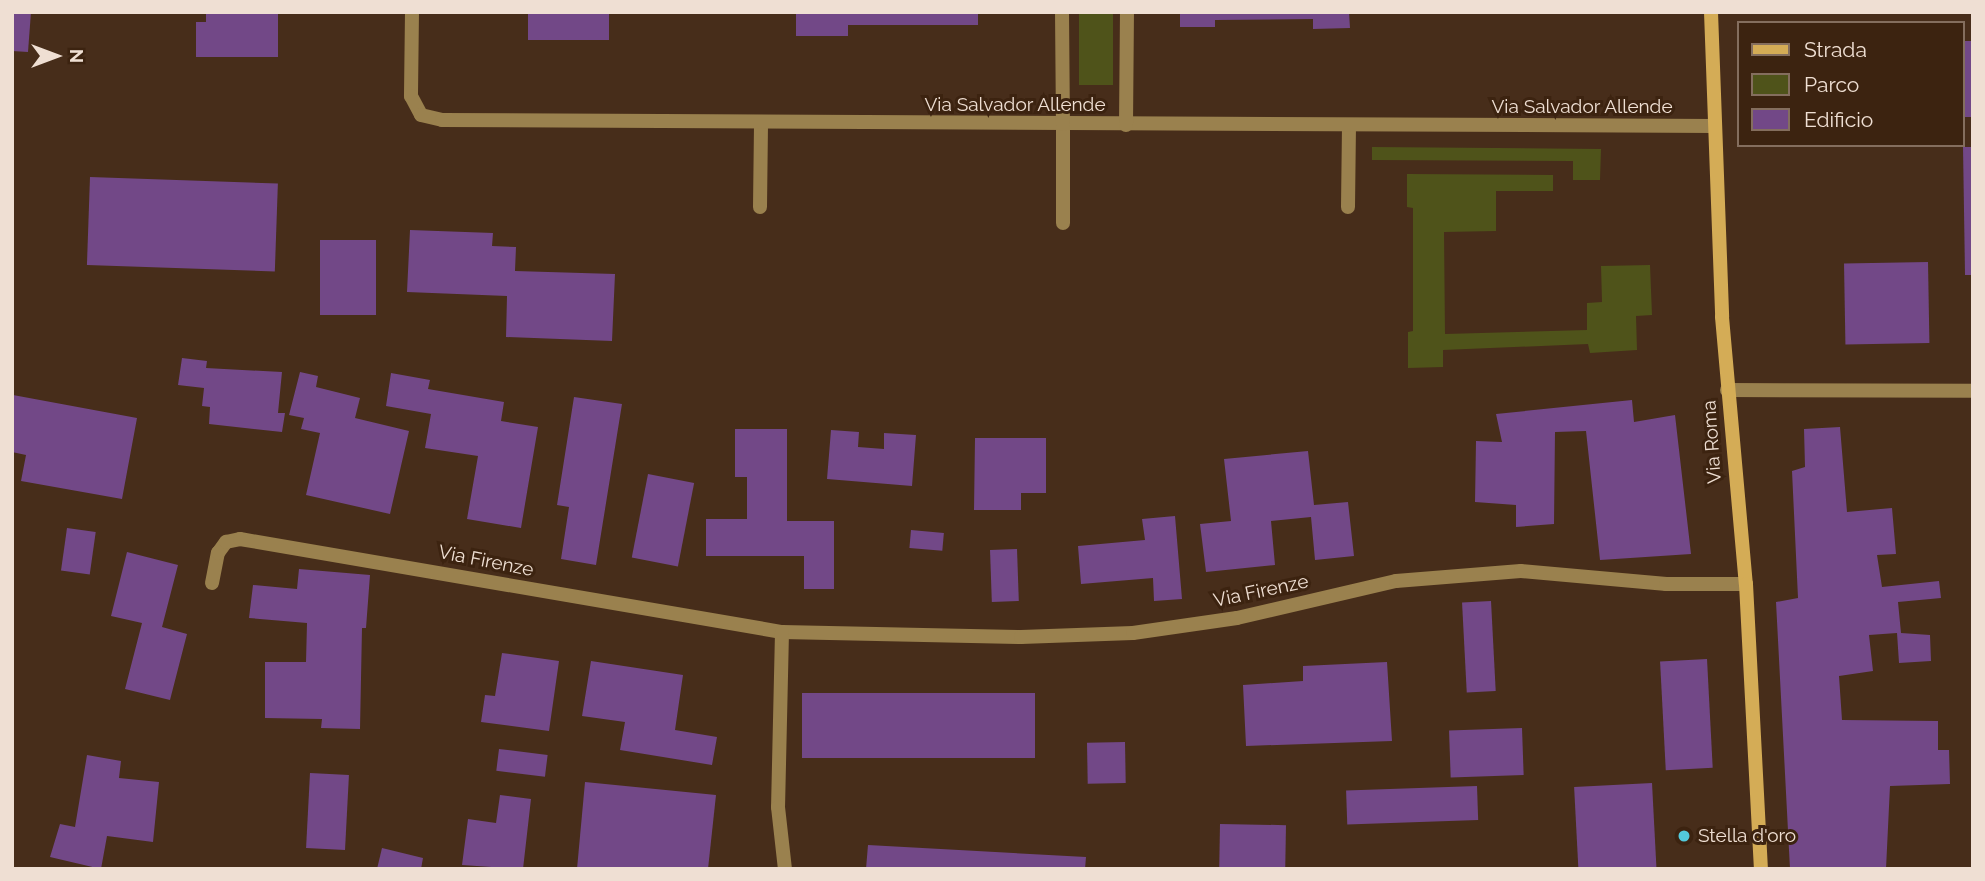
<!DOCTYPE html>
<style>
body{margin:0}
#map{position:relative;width:1985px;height:881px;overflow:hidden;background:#472d1a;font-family:Raleway,sans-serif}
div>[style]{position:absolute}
.green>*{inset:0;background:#4f531a;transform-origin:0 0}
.building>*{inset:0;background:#724887;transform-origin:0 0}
.lane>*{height:14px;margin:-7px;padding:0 7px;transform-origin:7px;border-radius:7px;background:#9a814e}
.street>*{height:14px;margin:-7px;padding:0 7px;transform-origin:7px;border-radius:7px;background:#9a814e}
.secondary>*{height:14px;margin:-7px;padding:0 7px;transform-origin:7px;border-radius:7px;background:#d4ac56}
.dots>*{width:19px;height:19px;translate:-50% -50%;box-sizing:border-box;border:4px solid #3c2310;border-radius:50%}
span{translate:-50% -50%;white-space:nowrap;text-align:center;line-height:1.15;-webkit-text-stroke:6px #3c2310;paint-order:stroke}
.street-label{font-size:19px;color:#efdfd3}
.poi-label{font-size:19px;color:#efdfd3}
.left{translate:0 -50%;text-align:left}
.frame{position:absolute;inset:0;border:14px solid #efdfd3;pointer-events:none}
.legend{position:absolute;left:1737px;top:21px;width:228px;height:126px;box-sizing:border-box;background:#3c2310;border:2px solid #846e5e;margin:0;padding:9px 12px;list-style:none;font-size:21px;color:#efdfd3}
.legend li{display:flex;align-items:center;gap:14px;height:35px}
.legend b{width:35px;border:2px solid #846e5e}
.north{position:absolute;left:21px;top:21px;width:70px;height:70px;-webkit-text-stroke:5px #3c2310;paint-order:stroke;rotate:90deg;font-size:19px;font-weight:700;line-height:28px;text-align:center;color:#efdfd3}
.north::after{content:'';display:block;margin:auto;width:24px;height:32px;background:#efdfd3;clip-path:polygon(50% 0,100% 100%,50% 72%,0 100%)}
</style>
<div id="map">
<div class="green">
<div style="left:1079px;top:12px;width:34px;height:73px"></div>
<div style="clip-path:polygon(1372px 147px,1601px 149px,1600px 180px,1573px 180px,1573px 161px,1372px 160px)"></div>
<div style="clip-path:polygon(1407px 174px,1553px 175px,1553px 191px,1496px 191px,1496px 231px,1444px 232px,1445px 334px,1587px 330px,1587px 303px,1602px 302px,1601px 266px,1650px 265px,1652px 315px,1636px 316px,1637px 350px,1590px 353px,1588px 344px,1443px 350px,1443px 367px,1408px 368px,1408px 332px,1413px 331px,1413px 208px,1407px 207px)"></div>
</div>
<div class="building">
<div style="clip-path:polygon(12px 12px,31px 12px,28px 52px,12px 51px)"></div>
<div style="clip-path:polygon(206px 12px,278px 12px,278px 57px,196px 57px,196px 22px,206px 22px)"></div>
<div style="left:528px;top:12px;width:81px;height:28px"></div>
<div style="clip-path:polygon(796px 12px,978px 12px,978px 25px,848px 25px,848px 36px,796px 36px)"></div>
<div style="clip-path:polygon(1180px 12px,1349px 12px,1350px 28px,1313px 29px,1313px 19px,1215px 20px,1215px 27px,1180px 27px)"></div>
<div style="left:1962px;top:41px;width:11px;height:76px"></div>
<div style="clip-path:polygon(1963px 147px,1973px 147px,1973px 275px,1965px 275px)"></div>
<div style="left:90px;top:177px;width:188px;height:88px;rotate:2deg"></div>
<div style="clip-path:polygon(410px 230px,493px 233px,492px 246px,516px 247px,515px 271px,615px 274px,612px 341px,506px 337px,507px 296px,407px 292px)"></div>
<div style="left:320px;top:240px;width:56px;height:75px"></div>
<div style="left:1928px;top:262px;width:81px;height:84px;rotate:89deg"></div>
<div style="clip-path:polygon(182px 358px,207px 361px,206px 368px,282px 372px,278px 413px,285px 413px,282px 432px,209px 424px,210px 407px,202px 406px,204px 388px,178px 385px)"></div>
<div style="clip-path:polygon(300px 372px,318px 376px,316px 387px,360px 398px,355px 418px,409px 431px,390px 514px,306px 495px,320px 433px,301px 429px,304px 418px,289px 415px)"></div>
<div style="clip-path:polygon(391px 373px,430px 380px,428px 389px,504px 402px,501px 421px,538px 427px,521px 528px,467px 519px,478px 456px,425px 448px,431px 414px,386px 406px)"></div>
<div style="clip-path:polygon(13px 395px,137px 418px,122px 499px,21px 481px,26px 455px,12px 452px)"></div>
<div style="clip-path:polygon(574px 397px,622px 404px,596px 565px,561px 559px,569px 507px,557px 505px)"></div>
<div style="clip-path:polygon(1632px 400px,1634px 422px,1675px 415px,1691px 554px,1600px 560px,1586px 431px,1555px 432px,1554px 524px,1516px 527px,1516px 505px,1475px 502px,1476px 441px,1502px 442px,1496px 414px)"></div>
<div style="clip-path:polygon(1840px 427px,1847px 512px,1892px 508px,1896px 554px,1877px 555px,1882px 587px,1939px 581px,1941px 598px,1898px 602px,1901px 633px,1930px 635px,1931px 661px,1899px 663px,1897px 633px,1869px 635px,1873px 671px,1839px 676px,1842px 720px,1938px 721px,1938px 750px,1949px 750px,1950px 784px,1890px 786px,1886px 869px,1790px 869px,1776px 602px,1798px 598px,1792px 471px,1805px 467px,1804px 429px)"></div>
<div style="clip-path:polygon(735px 429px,787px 429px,787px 521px,834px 521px,834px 589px,804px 589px,804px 556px,706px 556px,706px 519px,747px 519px,747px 477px,735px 477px)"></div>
<div style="clip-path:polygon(831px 430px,859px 432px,858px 447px,884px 449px,884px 433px,916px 435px,912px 486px,827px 479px)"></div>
<div style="clip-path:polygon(975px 438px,1046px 438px,1046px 493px,1021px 493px,1021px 510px,974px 510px)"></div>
<div style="clip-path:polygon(1308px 451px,1314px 505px,1348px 502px,1354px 556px,1315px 560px,1311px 517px,1271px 521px,1275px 565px,1206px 572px,1200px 524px,1231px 521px,1224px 459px)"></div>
<div style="left:648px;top:474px;width:47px;height:85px;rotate:11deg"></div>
<div style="clip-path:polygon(1175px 516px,1182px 599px,1154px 601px,1153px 578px,1081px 584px,1078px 546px,1145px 540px,1142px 519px)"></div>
<div style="left:67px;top:528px;width:29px;height:43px;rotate:8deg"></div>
<div style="left:911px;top:530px;width:33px;height:18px;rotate:5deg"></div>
<div style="left:1017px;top:549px;width:52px;height:27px;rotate:88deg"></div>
<div style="clip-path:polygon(127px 552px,178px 565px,162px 627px,187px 634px,170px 700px,125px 689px,142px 623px,111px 616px)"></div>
<div style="clip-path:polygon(299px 569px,370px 575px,366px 628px,362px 628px,360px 729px,321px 728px,322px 719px,265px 718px,265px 662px,306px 662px,307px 623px,249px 618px,253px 585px,297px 589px)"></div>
<div style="left:1491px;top:601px;width:90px;height:29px;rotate:87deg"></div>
<div style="clip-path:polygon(502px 653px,559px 661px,549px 731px,481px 722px,485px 695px,495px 696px)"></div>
<div style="left:1707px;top:659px;width:109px;height:47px;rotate:87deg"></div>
<div style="clip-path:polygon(591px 661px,683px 675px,675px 730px,717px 737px,712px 765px,620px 750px,625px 722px,582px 716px)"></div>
<div style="clip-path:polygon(1387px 662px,1392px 741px,1246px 746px,1243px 685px,1303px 681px,1303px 666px)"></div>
<div style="left:1035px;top:693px;width:65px;height:233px;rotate:90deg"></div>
<div style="left:1522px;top:728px;width:47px;height:73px;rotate:88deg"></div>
<div style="left:1125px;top:742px;width:41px;height:38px;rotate:89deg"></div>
<div style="left:499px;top:749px;width:49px;height:22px;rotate:7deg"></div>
<div style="clip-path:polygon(87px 755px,121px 761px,119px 778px,159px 782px,153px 842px,107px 836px,101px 869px,50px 857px,60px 824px,75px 827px)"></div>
<div style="left:310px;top:773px;width:39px;height:75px;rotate:3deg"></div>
<div style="clip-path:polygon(585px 782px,716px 795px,708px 869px,577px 869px)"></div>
<div style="left:1652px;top:783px;width:86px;height:78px;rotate:87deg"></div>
<div style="left:1477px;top:786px;width:34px;height:131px;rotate:88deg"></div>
<div style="clip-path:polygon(500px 795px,531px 799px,523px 869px,462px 865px,468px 819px,496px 823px)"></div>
<div style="left:1220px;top:824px;width:66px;height:45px;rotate:1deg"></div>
<div style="clip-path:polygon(868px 845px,1086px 857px,1085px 869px,866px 869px)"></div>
<div style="clip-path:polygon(382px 848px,423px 858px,421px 869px,377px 869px)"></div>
</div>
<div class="lane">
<div style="left:1063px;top:124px;width:99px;rotate:90deg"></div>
<div style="left:760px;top:207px;width:85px;rotate:-89.3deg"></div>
<div style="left:1348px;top:207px;width:81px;rotate:-89.3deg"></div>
</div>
<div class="street">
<div style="left:412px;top:12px;width:84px;rotate:90.7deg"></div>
<div style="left:411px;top:96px;width:21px;rotate:62deg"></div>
<div style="left:421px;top:115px;width:22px;rotate:13deg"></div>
<div style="left:442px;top:120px;width:1272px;rotate:0.27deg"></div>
<div style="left:1062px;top:12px;width:112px;rotate:89.5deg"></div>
<div style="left:1126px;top:125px;width:113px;rotate:-89.5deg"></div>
<div style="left:1727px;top:390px;width:246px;rotate:0.2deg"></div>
<div style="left:212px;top:583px;width:31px;rotate:-79deg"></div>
<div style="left:218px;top:553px;width:14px;rotate:-54deg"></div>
<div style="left:226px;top:542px;width:14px;rotate:-12deg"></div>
<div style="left:240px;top:539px;width:550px;rotate:9.74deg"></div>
<div style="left:782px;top:632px;width:239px;rotate:1.2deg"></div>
<div style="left:1021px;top:637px;width:112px;rotate:-2deg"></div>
<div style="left:1133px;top:633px;width:105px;rotate:-8.2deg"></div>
<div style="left:1237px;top:618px;width:163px;rotate:-13.1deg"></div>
<div style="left:1396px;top:581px;width:125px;rotate:-4.6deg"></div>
<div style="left:1521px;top:571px;width:146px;rotate:5.1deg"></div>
<div style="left:1666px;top:584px;width:80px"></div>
<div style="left:782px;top:632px;width:175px;rotate:91.3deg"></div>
<div style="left:778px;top:807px;width:62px;rotate:83.6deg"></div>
</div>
<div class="secondary">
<div style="left:1711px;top:12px;width:305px;rotate:87.9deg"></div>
<div style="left:1722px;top:317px;width:268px;rotate:84.9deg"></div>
<div style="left:1746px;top:584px;width:285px;rotate:87deg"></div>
</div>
<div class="dots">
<div style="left:1684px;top:836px;background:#53cadc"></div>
</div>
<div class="street-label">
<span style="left:1015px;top:105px">Via Salvador Allende</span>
<span style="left:1582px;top:107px">Via Salvador Allende</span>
<span style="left:1712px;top:442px;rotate:-94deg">Via Roma</span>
<span style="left:486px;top:561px;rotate:11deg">Via Firenze</span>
<span style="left:1261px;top:591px;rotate:-12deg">Via Firenze</span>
</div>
<div class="poi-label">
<span class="left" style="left:1698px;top:836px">Stella d'oro</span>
</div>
<div class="frame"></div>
<ul class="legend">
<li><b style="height:9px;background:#d4ac56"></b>Strada</li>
<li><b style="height:19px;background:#4f531a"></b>Parco</li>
<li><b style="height:19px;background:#724887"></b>Edificio</li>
</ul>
<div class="north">N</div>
</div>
